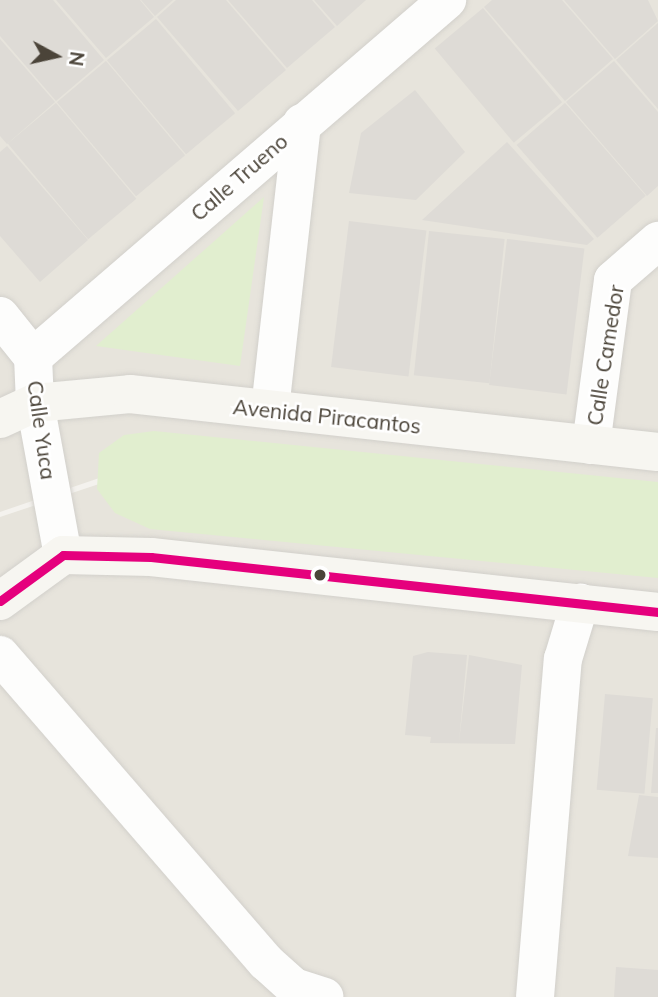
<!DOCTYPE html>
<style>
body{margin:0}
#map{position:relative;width:658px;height:997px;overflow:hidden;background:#f4f2ee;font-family:Mulish,sans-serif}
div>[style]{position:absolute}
.residential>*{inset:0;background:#e7e4dc}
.green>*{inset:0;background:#e1eecf}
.building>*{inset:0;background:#dedbd6;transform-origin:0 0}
.roads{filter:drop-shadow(0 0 2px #d2d0cb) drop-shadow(0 0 2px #d2d0cb)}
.street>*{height:38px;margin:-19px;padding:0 19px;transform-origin:19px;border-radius:19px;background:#fdfdfc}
.secondary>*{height:38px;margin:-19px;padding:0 19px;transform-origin:19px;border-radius:19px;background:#f7f6f1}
.bus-1>*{height:9px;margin:-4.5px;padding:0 4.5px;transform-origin:4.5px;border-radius:4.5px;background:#e5007d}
.dots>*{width:19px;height:19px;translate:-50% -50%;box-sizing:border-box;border:4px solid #fff;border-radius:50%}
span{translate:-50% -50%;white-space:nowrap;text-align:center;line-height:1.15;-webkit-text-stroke:5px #fff;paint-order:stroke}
.street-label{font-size:21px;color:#4b4439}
.north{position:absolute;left:21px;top:21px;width:70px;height:70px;-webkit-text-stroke:5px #fff;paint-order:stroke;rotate:98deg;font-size:19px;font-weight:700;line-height:28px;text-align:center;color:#4b4439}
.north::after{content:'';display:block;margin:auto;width:24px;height:32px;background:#4b4439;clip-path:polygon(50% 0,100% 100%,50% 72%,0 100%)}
</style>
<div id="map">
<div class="residential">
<div style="clip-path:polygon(0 0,658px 0,658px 530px,111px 474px,0 512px)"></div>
<div style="clip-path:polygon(111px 480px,658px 535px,658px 997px,0 997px,0 517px)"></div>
</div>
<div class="green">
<div style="clip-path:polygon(264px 197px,240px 366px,96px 346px)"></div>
<div style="clip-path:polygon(154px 431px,658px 482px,658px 578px,150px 529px,115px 513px,97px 489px,99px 453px,124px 435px)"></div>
</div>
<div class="building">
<div style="clip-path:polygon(0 0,53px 0,104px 60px,56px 101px,0 36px)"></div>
<div style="clip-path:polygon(56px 0,140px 0,154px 17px,106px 58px)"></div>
<div style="clip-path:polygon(141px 0,173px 0,155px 16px)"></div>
<div style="clip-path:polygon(176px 0,226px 0,286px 70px,238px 111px,157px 17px)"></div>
<div style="clip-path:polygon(228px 0,312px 0,335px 27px,287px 68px)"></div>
<div style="clip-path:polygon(314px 0,366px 0,337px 26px)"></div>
<div style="clip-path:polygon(492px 0,562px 0,613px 59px,565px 101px,484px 7px)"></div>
<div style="clip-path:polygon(564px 0,648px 0,658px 21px,615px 59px)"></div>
<div style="left:483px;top:8px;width:123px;height:63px;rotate:50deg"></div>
<div style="left:156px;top:19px;width:123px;height:64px;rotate:50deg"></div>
<div style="clip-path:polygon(658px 23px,658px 109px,616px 60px)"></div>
<div style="clip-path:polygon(0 39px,55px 102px,7px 144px,0 136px)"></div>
<div style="left:106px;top:61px;width:123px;height:64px;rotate:50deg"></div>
<div style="clip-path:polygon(614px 61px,658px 112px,658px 186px,647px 196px,566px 102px)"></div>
<div style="clip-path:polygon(415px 90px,465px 152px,416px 200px,349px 193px,361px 133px)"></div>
<div style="left:56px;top:103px;width:125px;height:63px;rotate:50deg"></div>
<div style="left:565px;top:103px;width:123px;height:64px;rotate:49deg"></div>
<div style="clip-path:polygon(507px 142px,594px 239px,587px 245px,422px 220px)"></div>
<div style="clip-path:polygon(7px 146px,88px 240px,40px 282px,0 236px,0 152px)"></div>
<div style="left:349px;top:221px;width:78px;height:147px;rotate:7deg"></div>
<div style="left:429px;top:231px;width:76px;height:145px;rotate:6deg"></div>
<div style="left:507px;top:239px;width:78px;height:147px;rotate:7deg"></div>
<div style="clip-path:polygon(428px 652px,467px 655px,459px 742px,469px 655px,522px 665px,515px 744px,430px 743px,431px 737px,405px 735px,413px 656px)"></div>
<div style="left:605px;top:694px;width:48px;height:96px;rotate:5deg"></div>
<div style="clip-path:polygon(656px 728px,658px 728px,658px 793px,651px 793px)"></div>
<div style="clip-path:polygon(639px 795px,658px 797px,658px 858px,628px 856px)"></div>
<div style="clip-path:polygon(616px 967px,658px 970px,658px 997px,614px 997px)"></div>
</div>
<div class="roads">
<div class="street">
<div style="left:0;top:316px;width:53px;rotate:51.2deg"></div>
<div style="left:33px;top:357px;width:46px;rotate:87.5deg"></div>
<div style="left:35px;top:403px;width:155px;rotate:79.6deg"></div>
<div style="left:33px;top:357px;width:547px;rotate:-40.77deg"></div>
<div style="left:270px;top:409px;width:288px;rotate:-83.6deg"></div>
<div style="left:591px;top:445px;width:166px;rotate:-82.4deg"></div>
<div style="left:613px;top:280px;width:60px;rotate:-40.9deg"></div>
<div style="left:0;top:655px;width:406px;rotate:49.1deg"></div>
<div style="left:266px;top:962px;width:38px;rotate:42deg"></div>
<div style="left:294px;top:987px;width:32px;rotate:18deg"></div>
<div style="left:535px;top:997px;width:339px;rotate:-85.3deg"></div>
<div style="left:563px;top:659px;width:59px;rotate:-73.1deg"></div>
</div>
<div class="secondary">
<div style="left:0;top:419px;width:38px;rotate:-25deg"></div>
<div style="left:35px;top:403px;width:95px;rotate:-5.4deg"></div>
<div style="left:130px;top:394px;width:531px;rotate:6.27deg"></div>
<div style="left:0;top:601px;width:78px;rotate:-36.1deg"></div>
<div style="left:63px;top:555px;width:88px;rotate:1.3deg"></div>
<div style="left:151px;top:557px;width:510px;rotate:6.19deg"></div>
</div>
</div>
<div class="bus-1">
<div style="left:0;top:601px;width:78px;rotate:-36.1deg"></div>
<div style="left:63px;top:555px;width:88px;rotate:1.3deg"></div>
<div style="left:151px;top:557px;width:510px;rotate:6.19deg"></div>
</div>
<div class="dots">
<div style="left:320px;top:575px;background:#4b4439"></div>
</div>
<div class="street-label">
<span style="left:239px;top:177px;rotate:-41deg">Calle Trueno</span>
<span style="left:605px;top:355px;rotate:-81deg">Calle Camedor</span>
<span style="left:327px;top:416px;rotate:6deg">Avenida Piracantos</span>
<span style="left:42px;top:430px;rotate:82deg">Calle Yuca</span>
</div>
<div class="north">N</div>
</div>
